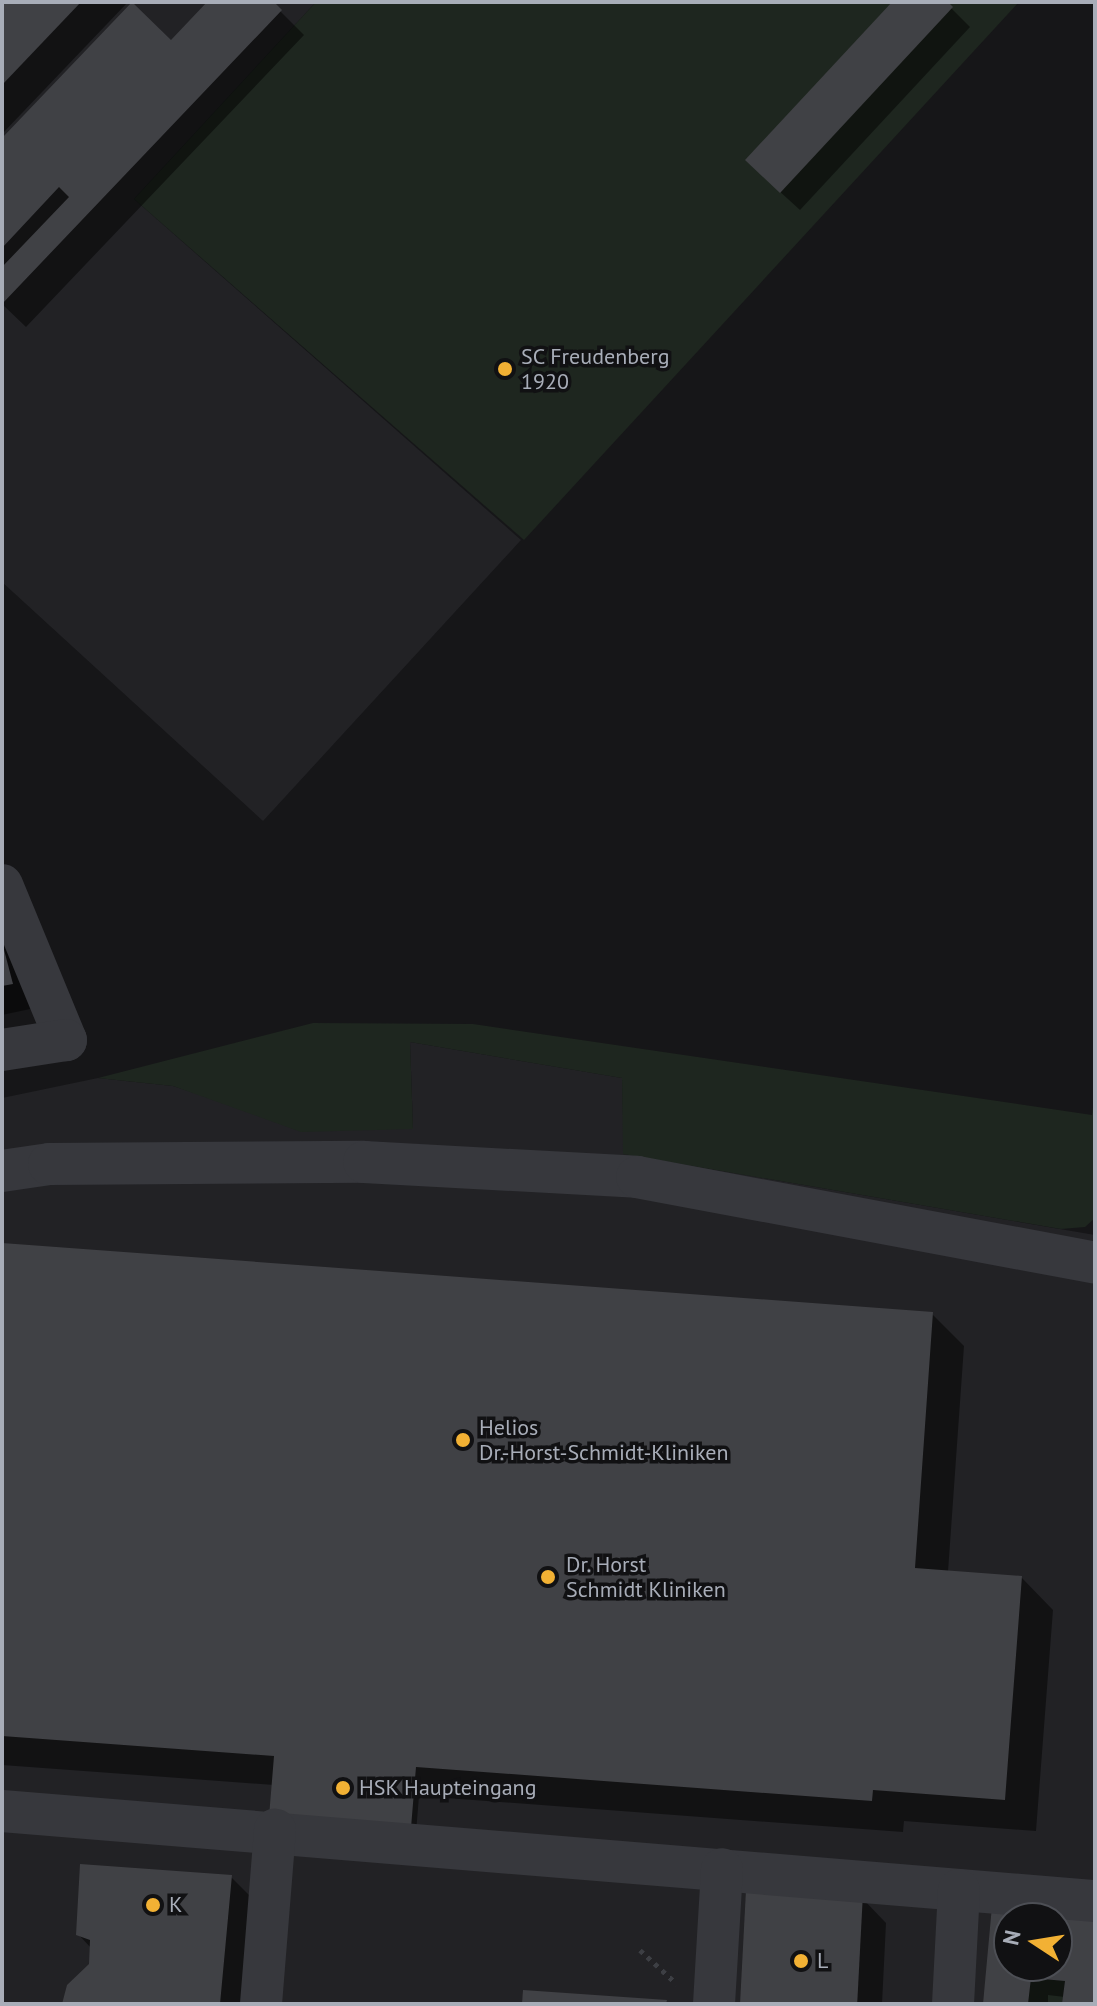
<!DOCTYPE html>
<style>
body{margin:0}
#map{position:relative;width:1097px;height:2006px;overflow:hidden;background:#161618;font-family:"PT Sans",sans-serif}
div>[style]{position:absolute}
.built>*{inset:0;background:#222225}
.green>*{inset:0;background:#1e261f}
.shadow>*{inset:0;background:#0007}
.building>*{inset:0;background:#404145;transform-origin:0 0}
.path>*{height:5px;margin-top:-2.5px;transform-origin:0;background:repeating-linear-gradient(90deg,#3d3f44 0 4px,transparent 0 10px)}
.minor>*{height:42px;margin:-21px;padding:0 21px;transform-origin:21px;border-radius:21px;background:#37383d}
.dots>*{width:22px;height:22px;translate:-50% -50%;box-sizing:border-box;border:4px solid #111113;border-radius:50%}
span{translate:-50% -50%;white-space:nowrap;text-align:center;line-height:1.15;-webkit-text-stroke:7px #111113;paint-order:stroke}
.poi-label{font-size:22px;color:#a8adb8}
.left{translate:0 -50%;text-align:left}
.frame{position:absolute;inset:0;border:4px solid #a8adb8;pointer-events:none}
.north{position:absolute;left:993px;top:1902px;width:80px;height:80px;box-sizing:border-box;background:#111113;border:2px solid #4d4f55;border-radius:50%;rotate:282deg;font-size:22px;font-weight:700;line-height:32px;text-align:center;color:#a8adb8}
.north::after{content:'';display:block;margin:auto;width:28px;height:36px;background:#f2b134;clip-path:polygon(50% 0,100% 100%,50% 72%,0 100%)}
</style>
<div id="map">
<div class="built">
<div style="clip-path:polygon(2px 2px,316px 2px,134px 199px,521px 540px,263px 821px,2px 582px)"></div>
<div style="clip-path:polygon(evenodd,410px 1042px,622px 1078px,624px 1154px,1095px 1235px,1095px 2004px,2px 2004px,2px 1098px,98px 1078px,173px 1086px,207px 1097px,413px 1128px,410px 1042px,1009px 1918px,1057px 1918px,1057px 1966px,1009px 1966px,1009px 1918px)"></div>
</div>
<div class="green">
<div style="clip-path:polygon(316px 2px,1019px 2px,524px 540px,134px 199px)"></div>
<div style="clip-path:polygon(313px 1023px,473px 1024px,1092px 1115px,1095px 1090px,1095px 1218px,1085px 1227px,1061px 1229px,623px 1154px,622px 1078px,410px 1042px,413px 1129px,301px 1132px,173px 1086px,98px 1078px)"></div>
<div style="clip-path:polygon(1031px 1978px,1065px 1981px,1062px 2004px,1028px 2004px)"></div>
</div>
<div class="shadow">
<div style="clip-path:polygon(2px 2px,128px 2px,2px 134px)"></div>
<div style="clip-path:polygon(210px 2px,271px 2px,304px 35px,26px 327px,2px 304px,2px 141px,171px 43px)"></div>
<div style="clip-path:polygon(895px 2px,945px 2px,970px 27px,800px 210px,766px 179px)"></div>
<div style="clip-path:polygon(2px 890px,35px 1008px,2px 1015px)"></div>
<div style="clip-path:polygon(2px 1245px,932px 1314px,964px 1346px,948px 1572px,1021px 1577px,1053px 1610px,1036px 1831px,904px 1821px,903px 1832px,419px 1796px,416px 1833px,274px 1785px,2px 1765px)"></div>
<div style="clip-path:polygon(231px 1877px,263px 1909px,254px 2004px,64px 2004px,91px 1965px,91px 1948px,78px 1934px)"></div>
<div style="clip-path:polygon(863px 1899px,886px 1923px,882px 2004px,741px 2004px)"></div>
<div style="clip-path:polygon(evenodd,994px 1908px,1095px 1917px,1095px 2004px,1064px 2004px,1065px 1997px,1048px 1995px,1048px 2004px,985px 2004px,994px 1908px,1009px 1918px,1057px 1918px,1057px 1966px,1009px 1966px,1009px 1918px)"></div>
</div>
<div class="building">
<div style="clip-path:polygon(2px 2px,81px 2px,2px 85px)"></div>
<div style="clip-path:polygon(132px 2px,171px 40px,207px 2px,274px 2px,282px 10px,2px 304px,2px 267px,69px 197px,59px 187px,2px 248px,2px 138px)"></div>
<div style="clip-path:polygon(892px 2px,948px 2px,953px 7px,780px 193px,745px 160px)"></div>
<div style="clip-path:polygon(2px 942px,13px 984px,2px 986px)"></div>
<div style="clip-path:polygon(2px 1243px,933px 1312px,915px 1568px,1022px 1576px,1005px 1800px,873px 1790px,872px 1801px,416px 1767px,411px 1828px,269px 1817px,274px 1756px,2px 1736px)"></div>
<div style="clip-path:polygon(80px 1864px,232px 1875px,220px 2004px,62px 2004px,67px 1985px,89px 1964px,90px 1940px,76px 1935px)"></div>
<div style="left:746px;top:1890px;width:117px;height:114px;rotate:3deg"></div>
<div style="clip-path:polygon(evenodd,992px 1906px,1095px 1915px,1095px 2004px,1062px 2004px,1065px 1981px,1031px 1978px,1028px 2004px,983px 2004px,992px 1906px,1009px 1918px,1057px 1918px,1057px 1966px,1009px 1966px,1009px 1918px)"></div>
<div style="clip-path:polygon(523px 1990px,667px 2000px,666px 2004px,522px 2004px)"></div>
</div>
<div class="path">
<div style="left:640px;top:1950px;width:50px;rotate:42.6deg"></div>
</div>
<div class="minor">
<div style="left:2px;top:885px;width:168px;rotate:67.6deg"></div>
<div style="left:66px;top:1040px;width:65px;rotate:171.1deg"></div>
<div style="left:2px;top:1171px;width:48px;rotate:-8.5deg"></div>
<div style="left:49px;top:1164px;width:315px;rotate:-0.4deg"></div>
<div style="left:364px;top:1162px;width:273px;rotate:3.1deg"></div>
<div style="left:637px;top:1177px;width:466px;rotate:10.6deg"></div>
<div style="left:2px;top:1811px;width:1097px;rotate:4.71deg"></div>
<div style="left:261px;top:2004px;width:175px;rotate:-85.4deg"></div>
<div style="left:714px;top:2004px;width:135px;rotate:-86.6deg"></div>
<div style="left:953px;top:2004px;width:114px;rotate:-87deg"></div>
</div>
<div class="dots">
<div style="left:505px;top:369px;background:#f2b134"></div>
<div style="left:463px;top:1440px;background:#f2b134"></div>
<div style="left:548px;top:1577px;background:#f2b134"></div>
<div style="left:343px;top:1788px;background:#f2b134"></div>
<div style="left:153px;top:1905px;background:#f2b134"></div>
<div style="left:801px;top:1961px;background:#f2b134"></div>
</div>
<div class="poi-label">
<span class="left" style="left:521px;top:369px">SC Freudenberg<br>1920</span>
<span class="left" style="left:479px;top:1440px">Helios<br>Dr.-Horst-Schmidt-Kliniken</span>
<span class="left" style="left:566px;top:1577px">Dr. Horst<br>Schmidt Kliniken</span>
<span class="left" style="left:359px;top:1788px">HSK Haupteingang</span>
<span class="left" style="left:169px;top:1905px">K</span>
<span class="left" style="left:817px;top:1961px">L</span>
</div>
<div class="frame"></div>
<div class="north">N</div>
</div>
